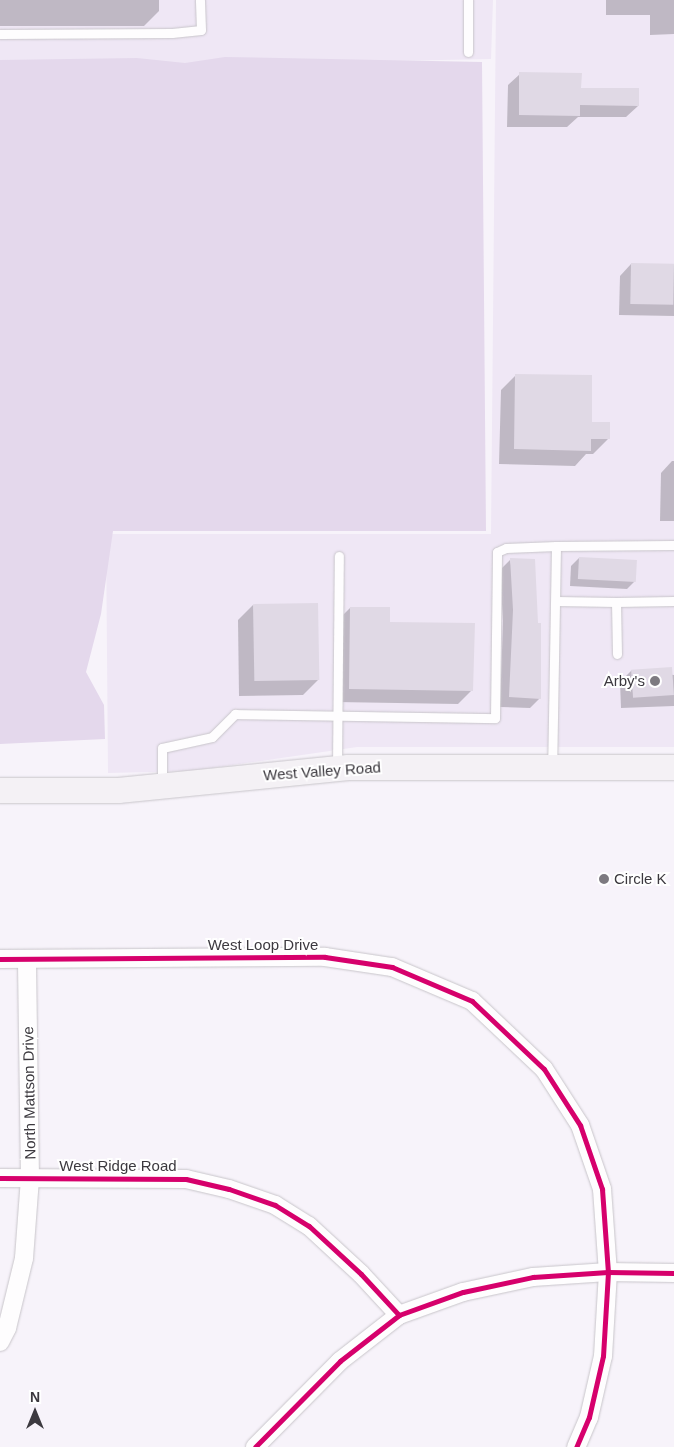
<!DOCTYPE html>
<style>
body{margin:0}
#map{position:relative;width:674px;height:1447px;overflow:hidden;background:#f7f3fa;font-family:Helvetica,sans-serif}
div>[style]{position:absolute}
.built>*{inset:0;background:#efe7f5}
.green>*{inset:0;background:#e4d8ec}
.shadow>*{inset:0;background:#0003}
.building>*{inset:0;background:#e0d9e5;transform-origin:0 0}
.roads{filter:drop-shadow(0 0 1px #c8c5ca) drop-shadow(0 0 1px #c8c5ca)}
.service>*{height:9px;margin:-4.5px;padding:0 4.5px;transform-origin:4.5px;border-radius:4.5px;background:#fefdfe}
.minor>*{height:18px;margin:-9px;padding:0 9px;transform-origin:9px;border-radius:9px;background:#fefdfe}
.secondary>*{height:25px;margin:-12.5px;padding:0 12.5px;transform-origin:12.5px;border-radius:12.5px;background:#f4f1f5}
.cycleway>*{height:5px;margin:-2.5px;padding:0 2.5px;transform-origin:2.5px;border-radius:2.5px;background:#d6006c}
.dots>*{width:14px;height:14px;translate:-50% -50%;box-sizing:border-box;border:2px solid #fff;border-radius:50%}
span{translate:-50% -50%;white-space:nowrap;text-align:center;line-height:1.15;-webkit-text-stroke:4px #fff;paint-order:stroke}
.poi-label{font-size:15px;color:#3c393f}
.right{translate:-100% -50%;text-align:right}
.left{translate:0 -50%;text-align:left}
.street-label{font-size:15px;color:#3c393f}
.north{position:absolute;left:10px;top:1387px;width:50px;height:50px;-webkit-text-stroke:4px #fff;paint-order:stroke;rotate:0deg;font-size:14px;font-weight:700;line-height:20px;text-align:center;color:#3c393f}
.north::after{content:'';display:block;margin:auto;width:18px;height:22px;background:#3c393f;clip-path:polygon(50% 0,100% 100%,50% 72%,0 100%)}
</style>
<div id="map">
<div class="built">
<div style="clip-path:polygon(0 0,493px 0,491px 59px,0 69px)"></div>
<div style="clip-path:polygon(496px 0,674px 0,674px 747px,357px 747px,191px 771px,108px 773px,106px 534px,491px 534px)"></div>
</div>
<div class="green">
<div style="clip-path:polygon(225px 57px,482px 62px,486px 531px,113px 531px,101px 614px,86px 672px,104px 705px,105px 739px,0 744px,0 60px,137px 58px,185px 63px)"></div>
</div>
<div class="shadow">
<div style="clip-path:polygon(0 0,159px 0,159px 11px,144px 26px,0 26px)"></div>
<div style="clip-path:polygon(606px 0,674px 0,674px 34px,650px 35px,650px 15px,606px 15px)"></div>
<div style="clip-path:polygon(520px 74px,580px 89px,638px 106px,626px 117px,578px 117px,567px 127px,507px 127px,508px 85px)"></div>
<div style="clip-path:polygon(631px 264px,674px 265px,674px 316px,619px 315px,620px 276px)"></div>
<div style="clip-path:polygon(516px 375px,591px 423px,608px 439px,593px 454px,586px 454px,575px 466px,499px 464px,501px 390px)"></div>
<div style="clip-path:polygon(672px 461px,674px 461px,674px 521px,660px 521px,661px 473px)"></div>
<div style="clip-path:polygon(579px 558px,635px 581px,627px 589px,570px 586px,571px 566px)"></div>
<div style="clip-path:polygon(510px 560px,540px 698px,530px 708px,500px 707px,503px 621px,500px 570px)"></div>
<div style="clip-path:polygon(253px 605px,318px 680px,303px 695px,239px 696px,238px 620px)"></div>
<div style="clip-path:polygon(350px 608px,389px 623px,472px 690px,458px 704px,336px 702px,336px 622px)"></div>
<div style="clip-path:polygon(632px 670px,674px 675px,674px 706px,621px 708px,620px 682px)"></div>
</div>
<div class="building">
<div style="clip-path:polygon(519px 72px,582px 73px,581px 88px,639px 88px,639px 106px,580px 105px,580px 116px,519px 115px)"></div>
<div style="left:631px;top:263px;width:43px;height:41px;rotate:1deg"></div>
<div style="clip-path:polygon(515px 374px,592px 375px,592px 422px,610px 422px,610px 439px,591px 439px,591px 451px,514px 449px)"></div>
<div style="left:579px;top:557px;width:58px;height:22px;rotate:3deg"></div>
<div style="clip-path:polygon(510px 558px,535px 559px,538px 623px,541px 623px,541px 699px,509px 697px,513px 610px)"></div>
<div style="left:318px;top:603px;width:77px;height:65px;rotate:89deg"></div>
<div style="clip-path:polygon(350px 607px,390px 607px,390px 622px,475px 623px,473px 691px,349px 689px)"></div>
<div style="left:672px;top:667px;width:28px;height:41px;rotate:86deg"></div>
</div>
<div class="roads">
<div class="service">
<div style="left:468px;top:0;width:52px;rotate:90deg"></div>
<div style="left:0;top:34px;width:172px;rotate:-0.3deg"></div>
<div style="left:172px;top:33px;width:29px;rotate:-6deg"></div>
<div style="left:201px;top:30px;width:30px;rotate:-92deg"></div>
<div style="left:556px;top:546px;width:118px;rotate:-0.5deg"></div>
<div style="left:556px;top:601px;width:60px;rotate:1deg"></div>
<div style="left:617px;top:654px;width:52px;rotate:-91.1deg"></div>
<div style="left:616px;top:602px;width:58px;rotate:-1deg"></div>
<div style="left:337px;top:768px;width:212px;rotate:-89.5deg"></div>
<div style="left:162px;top:784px;width:36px;rotate:-90deg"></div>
<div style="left:162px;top:748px;width:51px;rotate:-12.4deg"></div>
<div style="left:212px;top:737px;width:33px;rotate:-45deg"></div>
<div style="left:235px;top:714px;width:260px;rotate:0.9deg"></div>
<div style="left:495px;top:718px;width:166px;rotate:-89.3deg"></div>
<div style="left:497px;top:552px;width:10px;rotate:-24deg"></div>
<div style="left:506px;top:548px;width:50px;rotate:-2.3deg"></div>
<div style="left:556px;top:546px;width:219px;rotate:91deg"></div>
</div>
<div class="minor">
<div style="left:0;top:959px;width:325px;rotate:-0.4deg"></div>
<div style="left:325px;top:957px;width:68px;rotate:8.5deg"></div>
<div style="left:392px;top:967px;width:87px;rotate:23deg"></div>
<div style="left:472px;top:1001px;width:99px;rotate:43.4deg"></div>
<div style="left:544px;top:1069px;width:67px;rotate:57.3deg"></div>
<div style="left:580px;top:1125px;width:68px;rotate:71deg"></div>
<div style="left:602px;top:1189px;width:83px;rotate:85.9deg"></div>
<div style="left:608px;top:1272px;width:84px;rotate:93.4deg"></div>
<div style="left:603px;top:1356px;width:63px;rotate:102.9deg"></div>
<div style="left:589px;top:1417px;width:33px;rotate:113deg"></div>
<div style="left:0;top:1178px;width:186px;rotate:0.3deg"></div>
<div style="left:186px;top:1179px;width:44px;rotate:13.1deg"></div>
<div style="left:229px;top:1189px;width:49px;rotate:19.2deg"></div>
<div style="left:275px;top:1205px;width:40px;rotate:32deg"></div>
<div style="left:309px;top:1226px;width:71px;rotate:42.7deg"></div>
<div style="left:361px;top:1274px;width:56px;rotate:47.2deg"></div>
<div style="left:0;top:1342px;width:16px;rotate:-63deg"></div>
<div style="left:7px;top:1328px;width:72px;rotate:-76.3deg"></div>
<div style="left:24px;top:1258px;width:80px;rotate:-85.7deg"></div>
<div style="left:30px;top:1178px;width:218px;rotate:-90.8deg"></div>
<div style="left:255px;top:1447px;width:121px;rotate:-45.3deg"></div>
<div style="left:340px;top:1361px;width:75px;rotate:-37.9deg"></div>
<div style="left:399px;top:1315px;width:68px;rotate:-19.8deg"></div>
<div style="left:463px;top:1292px;width:72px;rotate:-12.1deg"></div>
<div style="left:533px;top:1277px;width:75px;rotate:-3.8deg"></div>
<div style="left:608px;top:1272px;width:66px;rotate:0.9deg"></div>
</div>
<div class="secondary">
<div style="left:0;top:790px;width:118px"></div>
<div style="left:118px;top:790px;width:231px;rotate:-5.7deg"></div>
<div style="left:348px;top:767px;width:326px"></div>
</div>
</div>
<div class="cycleway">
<div style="left:0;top:959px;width:325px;rotate:-0.4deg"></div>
<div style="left:325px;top:957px;width:68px;rotate:8.5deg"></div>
<div style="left:392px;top:967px;width:87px;rotate:23deg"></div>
<div style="left:472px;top:1001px;width:99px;rotate:43.4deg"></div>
<div style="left:544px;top:1069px;width:67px;rotate:57.3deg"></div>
<div style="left:580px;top:1125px;width:68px;rotate:71deg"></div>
<div style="left:602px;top:1189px;width:83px;rotate:85.9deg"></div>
<div style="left:608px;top:1272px;width:84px;rotate:93.4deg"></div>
<div style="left:603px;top:1356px;width:63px;rotate:102.9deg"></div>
<div style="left:589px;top:1417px;width:33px;rotate:113deg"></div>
<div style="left:0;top:1178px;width:186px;rotate:0.3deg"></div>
<div style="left:186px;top:1179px;width:44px;rotate:13.1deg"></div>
<div style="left:229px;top:1189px;width:49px;rotate:19.2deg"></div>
<div style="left:275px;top:1205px;width:40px;rotate:32deg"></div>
<div style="left:309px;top:1226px;width:71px;rotate:42.7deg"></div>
<div style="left:361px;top:1274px;width:56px;rotate:47.2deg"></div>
<div style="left:255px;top:1447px;width:121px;rotate:-45.3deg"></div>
<div style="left:340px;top:1361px;width:75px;rotate:-37.9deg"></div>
<div style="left:399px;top:1315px;width:68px;rotate:-19.8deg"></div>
<div style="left:463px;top:1292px;width:72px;rotate:-12.1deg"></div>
<div style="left:533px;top:1277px;width:75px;rotate:-3.8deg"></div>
<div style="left:608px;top:1272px;width:66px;rotate:0.9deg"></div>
</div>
<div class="dots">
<div style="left:655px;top:681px;background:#7d7a80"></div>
<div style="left:604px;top:879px;background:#7d7a80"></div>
</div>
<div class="poi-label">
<span class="right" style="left:645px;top:681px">Arby's</span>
<span class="left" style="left:614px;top:879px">Circle K</span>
</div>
<div class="street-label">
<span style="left:322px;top:771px;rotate:-4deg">West Valley Road</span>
<span style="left:263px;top:945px">West Loop Drive</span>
<span style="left:29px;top:1093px;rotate:-91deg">North Mattson Drive</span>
<span style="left:118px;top:1166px">West Ridge Road</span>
</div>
<div class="north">N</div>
</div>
